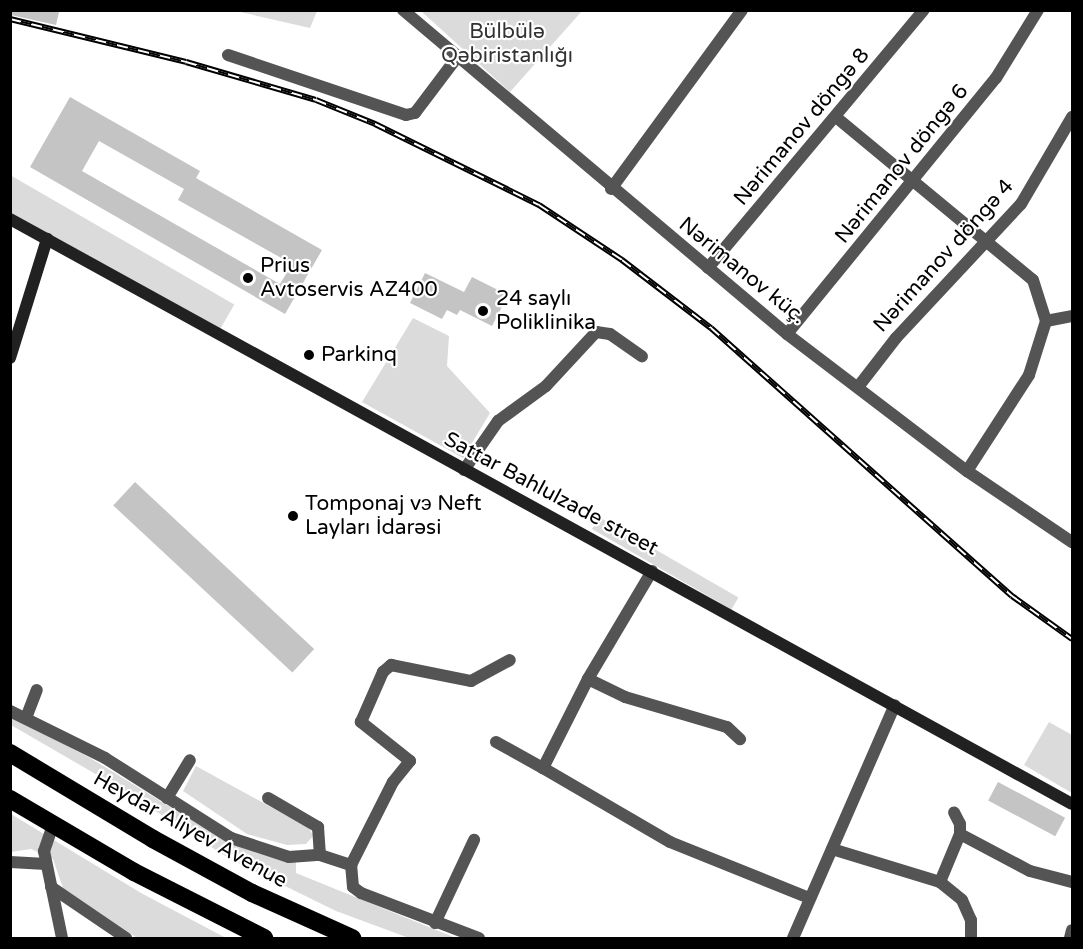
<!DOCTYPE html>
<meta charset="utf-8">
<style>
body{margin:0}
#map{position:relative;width:1083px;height:949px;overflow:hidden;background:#fff;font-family:"Varela Round",sans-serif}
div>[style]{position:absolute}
.green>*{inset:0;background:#dbdbdb;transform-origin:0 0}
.building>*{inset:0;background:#c4c4c4;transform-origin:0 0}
.street>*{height:12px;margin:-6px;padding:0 6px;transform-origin:6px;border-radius:6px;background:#545454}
.secondary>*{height:12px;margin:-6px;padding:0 6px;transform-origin:6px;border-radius:6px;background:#212121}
.highway>*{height:18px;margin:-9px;padding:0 9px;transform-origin:9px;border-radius:9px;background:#000}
.rail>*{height:6px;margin-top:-3px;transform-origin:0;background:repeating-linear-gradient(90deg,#fff 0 11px,#000 0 22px);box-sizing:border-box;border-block:2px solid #000}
.dots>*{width:16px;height:16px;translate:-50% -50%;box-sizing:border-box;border:3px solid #fff;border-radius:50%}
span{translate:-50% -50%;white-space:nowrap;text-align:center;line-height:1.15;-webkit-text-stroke:4.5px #fff;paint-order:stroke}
.park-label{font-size:21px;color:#323232}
.street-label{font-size:21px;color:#000}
.poi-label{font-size:21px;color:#000}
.left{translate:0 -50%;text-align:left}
.frame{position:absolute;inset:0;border:12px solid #000;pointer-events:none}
</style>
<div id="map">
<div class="green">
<div style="clip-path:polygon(236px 11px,317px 11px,310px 28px)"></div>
<div style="clip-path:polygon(421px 11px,582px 11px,510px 92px)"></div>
<div style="left:10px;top:175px;width:259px;height:32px;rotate:30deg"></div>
<div style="clip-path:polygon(413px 318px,449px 336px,447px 366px,490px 413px,463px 458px,362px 402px)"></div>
<div style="left:599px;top:517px;width:161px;height:14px;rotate:30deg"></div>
<div style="clip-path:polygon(11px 716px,92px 759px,227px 842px,296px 861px,296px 873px,456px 938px,409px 938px,336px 911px,230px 859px,118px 787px,11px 725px)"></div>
<div style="clip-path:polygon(1049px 722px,1072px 735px,1072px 793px,1024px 765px)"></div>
<div style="clip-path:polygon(196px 766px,309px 828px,313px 836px,306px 844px,287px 845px,247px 834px,183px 791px)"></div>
<div style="clip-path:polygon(11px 814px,141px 893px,226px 938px,137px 938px,63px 888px,53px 859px,31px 849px,11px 852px)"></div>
</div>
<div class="building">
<div style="clip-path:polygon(11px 10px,53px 10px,59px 12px,56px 25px,11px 15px)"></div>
<div style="clip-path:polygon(evenodd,70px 97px,200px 171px,196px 178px,322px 250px,285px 314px,30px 167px,70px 97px,99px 141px,184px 189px,178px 200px,292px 264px,280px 284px,82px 171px,99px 141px)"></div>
<div style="clip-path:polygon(425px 273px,464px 292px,472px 277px,508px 295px,492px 326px,460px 310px,457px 315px,447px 310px,442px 319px,410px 303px)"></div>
<div style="left:135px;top:482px;width:245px;height:32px;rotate:43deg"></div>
<div style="left:998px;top:782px;width:76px;height:21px;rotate:28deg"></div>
</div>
<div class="street">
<div style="left:403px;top:10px;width:502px;rotate:40.16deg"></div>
<div style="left:787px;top:334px;width:226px;rotate:37.3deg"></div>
<div style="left:967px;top:471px;width:127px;rotate:34.1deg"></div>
<div style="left:228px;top:55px;width:188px;rotate:18.6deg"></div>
<div style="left:406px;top:115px;width:9px;rotate:-13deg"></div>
<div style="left:415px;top:113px;width:71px;rotate:-53deg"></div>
<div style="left:837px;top:118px;width:254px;rotate:39.6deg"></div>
<div style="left:1033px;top:280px;width:43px;rotate:72.4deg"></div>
<div style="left:1046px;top:321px;width:26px;rotate:-11deg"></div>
<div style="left:611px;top:189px;width:222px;rotate:-53.8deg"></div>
<div style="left:708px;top:268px;width:336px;rotate:-50.1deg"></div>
<div style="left:787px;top:334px;width:330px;rotate:-50.8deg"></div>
<div style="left:996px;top:78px;width:80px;rotate:-58.3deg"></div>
<div style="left:858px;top:387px;width:62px;rotate:-52.2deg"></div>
<div style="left:896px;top:338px;width:183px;rotate:-47deg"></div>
<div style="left:1021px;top:204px;width:101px;rotate:-59.6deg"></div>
<div style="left:464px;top:470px;width:60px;rotate:-55.2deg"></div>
<div style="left:498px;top:421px;width:59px;rotate:-36.1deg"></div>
<div style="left:546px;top:386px;width:74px;rotate:-47.2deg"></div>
<div style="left:596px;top:332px;width:14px;rotate:8deg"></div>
<div style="left:610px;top:334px;width:39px;rotate:35deg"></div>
<div style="left:967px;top:471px;width:114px;rotate:-57.1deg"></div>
<div style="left:1029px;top:375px;width:57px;rotate:-72.5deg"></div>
<div style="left:652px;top:571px;width:126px;rotate:120.7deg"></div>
<div style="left:588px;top:679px;width:100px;rotate:116.8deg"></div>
<div style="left:543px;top:768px;width:147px;rotate:30.2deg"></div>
<div style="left:670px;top:842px;width:150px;rotate:21.9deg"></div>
<div style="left:588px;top:679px;width:41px;rotate:25.9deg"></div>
<div style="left:625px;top:697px;width:106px;rotate:16.4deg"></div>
<div style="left:727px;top:727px;width:18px;rotate:43deg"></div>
<div style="left:10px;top:711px;width:106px;rotate:26.3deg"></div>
<div style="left:105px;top:758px;width:149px;rotate:32.4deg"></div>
<div style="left:231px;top:838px;width:61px;rotate:18.1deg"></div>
<div style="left:289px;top:857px;width:31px;rotate:-4deg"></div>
<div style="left:320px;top:855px;width:33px;rotate:18deg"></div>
<div style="left:26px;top:718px;width:30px;rotate:-69deg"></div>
<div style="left:496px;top:742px;width:54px;rotate:29deg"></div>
<div style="left:167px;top:798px;width:44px;rotate:-58.8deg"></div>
<div style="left:268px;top:798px;width:58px;rotate:30.1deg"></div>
<div style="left:318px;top:827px;width:28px;rotate:86deg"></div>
<div style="left:53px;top:825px;width:28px;rotate:109deg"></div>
<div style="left:44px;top:851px;width:89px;rotate:78.3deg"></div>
<div style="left:960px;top:834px;width:79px;rotate:27.9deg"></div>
<div style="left:1030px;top:871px;width:43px;rotate:14.7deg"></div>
<div style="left:832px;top:849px;width:113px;rotate:17deg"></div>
<div style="left:940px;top:882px;width:28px;rotate:39deg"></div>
<div style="left:962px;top:900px;width:22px;rotate:66deg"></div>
<div style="left:971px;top:920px;width:18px;rotate:90deg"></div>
<div style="left:10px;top:862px;width:36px;rotate:3deg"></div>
<div style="left:940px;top:882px;width:52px;rotate:-67.4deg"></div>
<div style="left:960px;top:834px;width:10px;rotate:-90deg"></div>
<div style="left:960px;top:824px;width:13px;rotate:-117deg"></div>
<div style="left:51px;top:887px;width:91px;rotate:34.2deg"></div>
<div style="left:435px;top:923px;width:92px;rotate:-64.8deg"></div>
<div style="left:479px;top:938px;width:126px;rotate:-159.1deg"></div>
<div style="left:361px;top:893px;width:10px;rotate:-143deg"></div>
<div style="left:353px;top:887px;width:22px;rotate:-95deg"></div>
<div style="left:351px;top:865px;width:93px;rotate:-63.2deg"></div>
<div style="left:393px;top:782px;width:27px;rotate:-51deg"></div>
<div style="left:410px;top:761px;width:63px;rotate:-141.5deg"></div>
<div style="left:361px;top:722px;width:55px;rotate:-66.3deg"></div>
<div style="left:383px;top:672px;width:11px;rotate:-41deg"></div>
<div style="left:391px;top:665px;width:82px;rotate:11.3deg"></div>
<div style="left:471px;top:681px;width:44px;rotate:-28.3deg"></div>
<div style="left:793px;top:938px;width:254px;rotate:-66.4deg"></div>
<div style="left:1070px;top:938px;width:8px;rotate:-76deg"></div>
</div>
<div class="secondary">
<div style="left:10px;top:219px;width:1212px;rotate:28.85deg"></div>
<div style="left:10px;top:358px;width:125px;rotate:-72.7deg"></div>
</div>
<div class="highway">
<div style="left:10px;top:753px;width:167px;rotate:31deg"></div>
<div style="left:153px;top:839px;width:113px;rotate:28.6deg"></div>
<div style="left:252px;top:893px;width:110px;rotate:24.2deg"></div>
<div style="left:10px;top:799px;width:144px;rotate:30.5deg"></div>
<div style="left:134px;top:872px;width:146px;rotate:26.9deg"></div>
</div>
<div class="rail">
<div style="left:10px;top:19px;width:181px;rotate:13.7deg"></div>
<div style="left:186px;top:62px;width:135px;rotate:16.3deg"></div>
<div style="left:316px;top:100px;width:64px;rotate:22.1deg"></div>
<div style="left:375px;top:124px;width:183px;rotate:26.3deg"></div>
<div style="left:539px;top:205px;width:100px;rotate:33.5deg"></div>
<div style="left:622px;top:260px;width:112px;rotate:37.4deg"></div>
<div style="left:711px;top:328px;width:403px;rotate:41.7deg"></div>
<div style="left:1012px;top:596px;width:74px;rotate:35.6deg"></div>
</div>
<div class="dots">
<div style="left:248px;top:278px;background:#000"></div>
<div style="left:483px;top:311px;background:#000"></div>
<div style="left:309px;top:355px;background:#000"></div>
<div style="left:293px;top:516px;background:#000"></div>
</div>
<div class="park-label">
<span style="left:507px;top:44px">Bülbülə<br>Qəbiristanlığı</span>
</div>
<div class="street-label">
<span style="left:802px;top:127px;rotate:-50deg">Nərimanov döngə 8</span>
<span style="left:902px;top:164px;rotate:-51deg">Nərimanov döngə 6</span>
<span style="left:944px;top:256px;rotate:-48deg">Nərimanov döngə 4</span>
<span style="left:742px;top:271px;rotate:39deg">Nərimanov küç.</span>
<span style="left:551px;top:494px;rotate:28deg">Sattar Bahlulzade street</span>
<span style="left:190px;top:830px;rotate:29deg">Heydar Aliyev Avenue</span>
</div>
<div class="poi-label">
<span class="left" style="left:260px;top:278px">Prius<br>Avtoservis AZ400</span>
<span class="left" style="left:496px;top:311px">24 saylı<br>Poliklinika</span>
<span class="left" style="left:321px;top:355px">Parkinq</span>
<span class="left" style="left:305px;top:516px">Tomponaj vэ Neft<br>Layları İdarəsi</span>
</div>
<div class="frame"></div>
</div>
